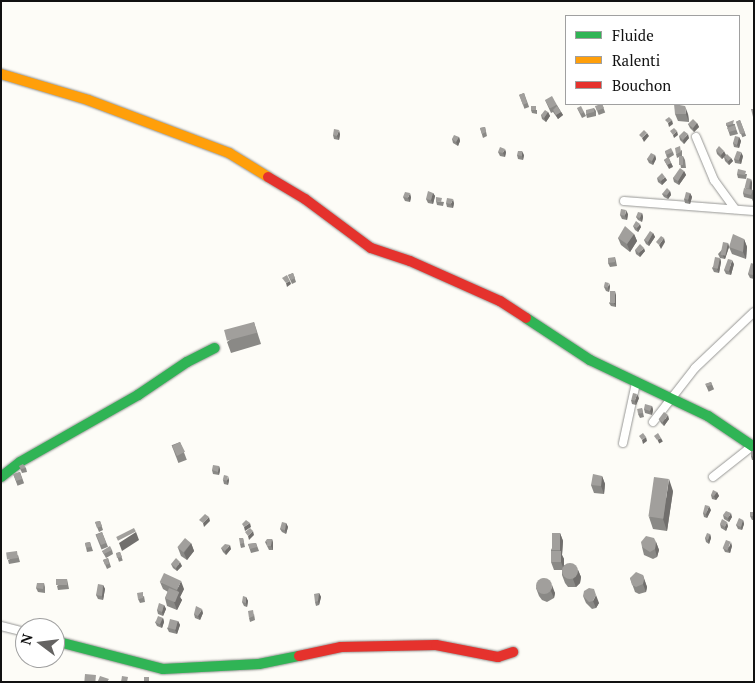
<!DOCTYPE html>
<style>
body{margin:0}
#map{position:relative;width:755px;height:683px;overflow:hidden;background:#fdfcf7;font-family:"PT Serif",serif}
div>[style]{position:absolute}
.roads{filter:drop-shadow(0 0 1px #979795) drop-shadow(0 0 1px #979795)}
.street>*{height:8px;margin:-4px;padding:0 4px;transform-origin:4px;border-radius:4px;background:#fffffe}
.fast>*{height:10px;margin:-5px;padding:0 5px;transform-origin:5px;border-radius:5px;background:#30b455}
.slow>*{height:10px;margin:-5px;padding:0 5px;transform-origin:5px;border-radius:5px;background:#ff9f0a}
.jam>*{height:10px;margin:-5px;padding:0 5px;transform-origin:5px;border-radius:5px;background:#e5322d}
.wall>*{inset:0;background:#8a8986;transform-origin:0 0}
.shaded-wall>*{inset:0;background:#716f6d;transform-origin:0 0}
.building>*{inset:0;background:#a19f9c;transform-origin:0 0}
.round{border-radius:50%}
span{translate:-50% -50%;white-space:nowrap;text-align:center;line-height:1.15;-webkit-text-stroke:5px #fff;paint-order:stroke}
.frame{position:absolute;inset:0;border:2px solid #111;pointer-events:none}
.legend{position:absolute;left:565px;top:15px;width:175px;height:90px;box-sizing:border-box;background:#fff;border:1px solid #a0a0a0;margin:0;padding:6px 9px;list-style:none;font-size:15px;color:#111}
.legend li{display:flex;align-items:center;gap:10px;height:25px}
.legend b{width:25px;border:1px solid #a0a0a0}
.north{position:absolute;left:15px;top:618px;width:50px;height:50px;box-sizing:border-box;background:#fff;border:1px solid #a0a0a0;border-radius:50%;rotate:285deg;font-size:14px;font-weight:700;line-height:20px;text-align:center;color:#111}
.north::after{content:'';display:block;margin:auto;width:18px;height:22px;background:#646362;clip-path:polygon(50% 0,100% 100%,50% 72%,0 100%)}
</style>
<div id="map">
<div class="roads">
<div class="street">
<div style="left:696px;top:137px;width:47px;rotate:67.3deg"></div>
<div style="left:714px;top:180px;width:36px;rotate:54deg"></div>
<div style="left:624px;top:201px;width:130px;rotate:4.4deg"></div>
<div style="left:653px;top:422px;width:68px;rotate:-52.1deg"></div>
<div style="left:695px;top:368px;width:81px;rotate:-43.5deg"></div>
<div style="left:623px;top:443px;width:61px;rotate:-77.8deg"></div>
<div style="left:713px;top:477px;width:48px;rotate:-38.3deg"></div>
<div style="left:1px;top:626px;width:25px;rotate:14deg"></div>
</div>
<div class="fast">
<div style="left:526px;top:318px;width:77px;rotate:33.3deg"></div>
<div style="left:590px;top:360px;width:131px;rotate:25.4deg"></div>
<div style="left:708px;top:416px;width:55px;rotate:34deg"></div>
<div style="left:1px;top:477px;width:24px;rotate:-38deg"></div>
<div style="left:20px;top:462px;width:136px;rotate:-29.6deg"></div>
<div style="left:138px;top:395px;width:59px;rotate:-34deg"></div>
<div style="left:187px;top:362px;width:31px;rotate:-27deg"></div>
<div style="left:55px;top:641px;width:112px;rotate:14.5deg"></div>
<div style="left:163px;top:669px;width:96px;rotate:-3deg"></div>
<div style="left:259px;top:664px;width:41px;rotate:-11.3deg"></div>
</div>
<div class="slow">
<div style="left:1px;top:74px;width:91px;rotate:16.6deg"></div>
<div style="left:88px;top:100px;width:151px;rotate:20.6deg"></div>
<div style="left:229px;top:153px;width:46px;rotate:31.6deg"></div>
</div>
<div class="jam">
<div style="left:268px;top:177px;width:43px;rotate:30.7deg"></div>
<div style="left:305px;top:199px;width:82px;rotate:36.6deg"></div>
<div style="left:371px;top:248px;width:41px;rotate:18.4deg"></div>
<div style="left:410px;top:261px;width:98px;rotate:24deg"></div>
<div style="left:500px;top:301px;width:31px;rotate:33deg"></div>
<div style="left:299px;top:656px;width:43px;rotate:-12.1deg"></div>
<div style="left:341px;top:647px;width:95px;rotate:-1.2deg"></div>
<div style="left:436px;top:645px;width:63px;rotate:11deg"></div>
<div style="left:498px;top:657px;width:16px;rotate:-18deg"></div>
</div>
</div>
<div class="wall">
<div style="left:524px;top:93px;width:15px;height:5px;rotate:70deg"></div>
<div style="clip-path:polygon(545px 100px,557px 105px,563px 115px,558px 119px,553px 112px,551px 113px)"></div>
<div style="left:602px;top:104px;width:9px;height:7px;rotate:69deg"></div>
<div style="clip-path:polygon(577px 108px,584px 112px,586px 116px,582px 118px)"></div>
<div style="clip-path:polygon(594px 108px,596px 111px,596px 116px,587px 118px,586px 114px)"></div>
<div style="clip-path:polygon(531px 110px,537px 110px,537px 114px,532px 113px)"></div>
<div style="clip-path:polygon(548px 112px,550px 116px,546px 122px,542px 119px,541px 115px)"></div>
<div style="clip-path:polygon(675px 114px,688px 114px,689px 122px,678px 121px)"></div>
<div style="left:740px;top:120px;width:17px;height:4px;rotate:69deg"></div>
<div style="clip-path:polygon(697px 123px,699px 127px,694px 132px,690px 128px,688px 124px)"></div>
<div style="clip-path:polygon(726px 123px,735px 124px,735px 126px,738px 134px,730px 136px)"></div>
<div style="clip-path:polygon(485px 127px,487px 136px,483px 138px,480px 128px)"></div>
<div style="clip-path:polygon(340px 134px,339px 140px,334px 139px,333px 135px)"></div>
<div style="clip-path:polygon(679px 136px,689px 138px,684px 144px,680px 140px)"></div>
<div style="clip-path:polygon(459px 137px,460px 141px,458px 146px,453px 143px,452px 139px)"></div>
<div style="clip-path:polygon(739px 137px,741px 141px,739px 148px,734px 147px,733px 143px)"></div>
<div style="clip-path:polygon(682px 150px,682px 156px,683px 156px,685px 160px,686px 168px,681px 168px,679px 157px,677px 158px,676px 154px)"></div>
<div style="clip-path:polygon(716px 150px,731px 158px,733px 161px,729px 165px,725px 161px,724px 157px,722px 159px,717px 154px)"></div>
<div style="clip-path:polygon(665px 151px,673px 152px,674px 155px,669px 158px,673px 167px,669px 169px,664px 160px,667px 158px)"></div>
<div style="clip-path:polygon(498px 152px,506px 152px,505px 157px,500px 156px)"></div>
<div style="clip-path:polygon(517px 155px,524px 155px,523px 160px,518px 159px)"></div>
<div style="clip-path:polygon(655px 155px,656px 159px,653px 165px,649px 163px,647px 159px)"></div>
<div style="clip-path:polygon(743px 156px,741px 164px,735px 163px,734px 159px)"></div>
<div style="clip-path:polygon(684px 171px,686px 175px,679px 185px,674px 182px,673px 178px)"></div>
<div style="clip-path:polygon(737px 174px,747px 174px,746px 179px,738px 178px)"></div>
<div style="clip-path:polygon(657px 178px,667px 180px,662px 185px,658px 182px)"></div>
<div style="clip-path:polygon(751px 179px,752px 183px,752px 190px,753px 190px,753px 193px,754px 191px,754px 204px,752px 199px,744px 197px,743px 193px)"></div>
<div style="clip-path:polygon(670px 191px,671px 195px,668px 199px,664px 197px,662px 194px)"></div>
<div style="clip-path:polygon(433px 193px,435px 196px,433px 204px,428px 203px,426px 199px)"></div>
<div style="clip-path:polygon(690px 193px,692px 197px,690px 204px,685px 203px,684px 199px)"></div>
<div style="clip-path:polygon(403px 197px,411px 197px,410px 202px,405px 201px)"></div>
<div style="clip-path:polygon(436px 201px,444px 202px,443px 206px,437px 205px)"></div>
<div style="clip-path:polygon(446px 203px,454px 203px,453px 208px,447px 207px)"></div>
<div style="clip-path:polygon(642px 213px,643px 217px,642px 222px,638px 220px,636px 217px)"></div>
<div style="clip-path:polygon(628px 214px,627px 220px,622px 219px,620px 215px)"></div>
<div style="clip-path:polygon(633px 226px,641px 227px,638px 232px,635px 230px)"></div>
<div style="clip-path:polygon(653px 233px,655px 237px,649px 246px,646px 244px,644px 240px)"></div>
<div style="clip-path:polygon(634px 234px,637px 241px,630px 252px,621px 245px,618px 238px)"></div>
<div style="clip-path:polygon(744px 239px,747px 247px,746px 259px,732px 254px,729px 247px)"></div>
<div style="clip-path:polygon(728px 243px,729px 247px,725px 259px,720px 258px,718px 254px)"></div>
<div style="clip-path:polygon(635px 250px,645px 251px,640px 257px,636px 254px)"></div>
<div style="clip-path:polygon(615px 257px,616px 261px,617px 266px,610px 267px,608px 263px)"></div>
<div style="clip-path:polygon(720px 258px,721px 262px,719px 273px,714px 272px,712px 268px)"></div>
<div style="clip-path:polygon(734px 264px,731px 275px,726px 274px,724px 270px)"></div>
<div style="clip-path:polygon(754px 264px,754px 279px,750px 278px,748px 274px)"></div>
<div style="clip-path:polygon(293px 273px,296px 282px,292px 284px,288px 275px)"></div>
<div style="clip-path:polygon(610px 286px,609px 292px,606px 291px,604px 287px)"></div>
<div style="clip-path:polygon(616px 295px,616px 307px,611px 306px,609px 303px)"></div>
<div style="clip-path:polygon(254px 322px,261px 344px,231px 353px,227px 342px)"></div>
<div style="left:711px;top:382px;width:8px;height:6px;rotate:67deg"></div>
<div style="clip-path:polygon(639px 398px,636px 405px,632px 404px,631px 400px)"></div>
<div style="clip-path:polygon(652px 406px,653px 410px,652px 415px,645px 413px,644px 409px)"></div>
<div style="clip-path:polygon(642px 408px,644px 417px,640px 418px,638px 414px)"></div>
<div style="clip-path:polygon(659px 419px,669px 419px,664px 426px,661px 423px)"></div>
<div style="left:180px;top:442px;width:19px;height:9px;rotate:69deg"></div>
<div style="clip-path:polygon(754px 451px,754px 460px,752px 460px,751px 456px)"></div>
<div style="clip-path:polygon(19px 466px,26px 468px,27px 472px,22px 473px)"></div>
<div style="clip-path:polygon(219px 466px,220px 470px,219px 475px,213px 474px,212px 470px)"></div>
<div style="left:20px;top:472px;width:12px;height:7px;rotate:70deg"></div>
<div style="clip-path:polygon(602px 476px,605px 484px,604px 494px,594px 493px,591px 485px)"></div>
<div style="clip-path:polygon(223px 480px,229px 480px,228px 485px,224px 484px)"></div>
<div style="clip-path:polygon(673px 491px,667px 531px,653px 529px,649px 517px)"></div>
<div style="clip-path:polygon(717px 492px,719px 496px,716px 500px,712px 499px,711px 495px)"></div>
<div style="clip-path:polygon(711px 510px,707px 518px,704px 517px,703px 513px)"></div>
<div style="clip-path:polygon(754px 512px,754px 520px,752px 520px,750px 516px)"></div>
<div style="clip-path:polygon(723px 515px,732px 517px,729px 522px,724px 519px)"></div>
<div style="clip-path:polygon(743px 520px,744px 524px,742px 530px,738px 529px,736px 525px)"></div>
<div style="clip-path:polygon(100px 521px,103px 530px,99px 532px,95px 522px)"></div>
<div style="clip-path:polygon(286px 523px,288px 527px,286px 534px,282px 532px,280px 529px)"></div>
<div style="clip-path:polygon(720px 524px,728px 526px,726px 531px,721px 528px)"></div>
<div style="left:102px;top:532px;width:16px;height:7px;rotate:68deg"></div>
<div style="clip-path:polygon(560px 533px,563px 541px,562px 555px,564px 559px,564px 565px,578px 570px,581px 577px,580px 583px,576px 587px,568px 587px,565px 583px,562px 575px,562px 570px,554px 570px,551px 562px,551px 550px)"></div>
<div style="clip-path:polygon(710px 534px,711px 538px,709px 544px,706px 542px,705px 538px)"></div>
<div style="clip-path:polygon(243px 538px,245px 547px,241px 548px,240px 544px)"></div>
<div style="clip-path:polygon(272px 539px,273px 543px,273px 550px,269px 550px,265px 542px)"></div>
<div style="clip-path:polygon(90px 542px,93px 551px,87px 552px,85px 543px)"></div>
<div style="clip-path:polygon(656px 542px,659px 550px,657px 557px,653px 559px,644px 555px,642px 547px)"></div>
<div style="clip-path:polygon(191px 543px,194px 551px,187px 560px,181px 556px,178px 548px)"></div>
<div style="clip-path:polygon(256px 543px,259px 551px,251px 553px,248px 544px)"></div>
<div style="clip-path:polygon(732px 546px,730px 553px,725px 552px,723px 548px)"></div>
<div style="clip-path:polygon(221px 548px,231px 549px,226px 555px,223px 552px)"></div>
<div style="clip-path:polygon(112px 550px,113px 554px,106px 558px,102px 551px)"></div>
<div style="left:120px;top:552px;width:9px;height:4px;rotate:72deg"></div>
<div style="clip-path:polygon(18px 555px,20px 562px,9px 564px,8px 560px)"></div>
<div style="clip-path:polygon(108px 558px,111px 567px,107px 569px,103px 560px)"></div>
<div style="clip-path:polygon(171px 564px,182px 566px,177px 571px,173px 568px)"></div>
<div style="clip-path:polygon(643px 575px,647px 587px,646px 592px,639px 594px,635px 592px,630px 578px)"></div>
<div style="clip-path:polygon(543px 578px,555px 593px,554px 598px,547px 602px,542px 600px,539px 596px,536px 588px)"></div>
<div style="clip-path:polygon(67px 579px,69px 589px,58px 590px,57px 586px)"></div>
<div style="clip-path:polygon(160px 582px,184px 589px,180px 597px,182px 600px,177px 610px,167px 606px,165px 598px,168px 592px,163px 589px)"></div>
<div style="clip-path:polygon(44px 583px,45px 587px,45px 593px,38px 592px,36px 588px)"></div>
<div style="clip-path:polygon(103px 585px,105px 589px,103px 600px,98px 599px,96px 595px)"></div>
<div style="clip-path:polygon(319px 593px,321px 597px,319px 605px,316px 606px,315px 602px)"></div>
<div style="clip-path:polygon(144px 596px,145px 602px,140px 603px,138px 599px)"></div>
<div style="clip-path:polygon(583px 596px,599px 603px,596px 608px,592px 609px,586px 603px)"></div>
<div style="clip-path:polygon(246px 597px,248px 601px,247px 607px,244px 606px,242px 602px)"></div>
<div style="clip-path:polygon(164px 605px,166px 609px,163px 616px,158px 614px,157px 610px)"></div>
<div style="clip-path:polygon(203px 613px,200px 620px,195px 618px,194px 614px)"></div>
<div style="clip-path:polygon(254px 614px,255px 620px,250px 622px,249px 618px)"></div>
<div style="clip-path:polygon(163px 618px,164px 622px,162px 628px,157px 626px,155px 622px)"></div>
<div style="clip-path:polygon(178px 621px,180px 625px,177px 634px,169px 632px,167px 628px)"></div>
</div>
<div class="shaded-wall">
<div style="clip-path:polygon(685px 106px,688px 114px,689px 122px,686px 114px)"></div>
<div style="clip-path:polygon(548px 112px,550px 116px,546px 122px,544px 118px)"></div>
<div style="clip-path:polygon(561px 112px,563px 115px,558px 119px,556px 115px)"></div>
<div style="clip-path:polygon(672px 120px,673px 124px,669px 127px,668px 123px)"></div>
<div style="clip-path:polygon(697px 123px,699px 127px,694px 132px,693px 128px)"></div>
<div style="clip-path:polygon(339px 130px,340px 134px,339px 140px,337px 136px)"></div>
<div style="clip-path:polygon(677px 131px,678px 135px,674px 138px,673px 135px)"></div>
<div style="clip-path:polygon(647px 133px,649px 136px,644px 142px,642px 138px)"></div>
<div style="clip-path:polygon(688px 134px,689px 138px,684px 144px,683px 140px)"></div>
<div style="clip-path:polygon(459px 137px,460px 141px,458px 146px,456px 142px)"></div>
<div style="clip-path:polygon(739px 137px,741px 141px,739px 148px,737px 145px)"></div>
<div style="clip-path:polygon(505px 149px,506px 152px,505px 157px,503px 153px)"></div>
<div style="clip-path:polygon(522px 151px,524px 155px,523px 160px,522px 156px)"></div>
<div style="clip-path:polygon(724px 151px,726px 155px,722px 159px,721px 155px)"></div>
<div style="clip-path:polygon(741px 152px,743px 156px,741px 164px,739px 160px)"></div>
<div style="clip-path:polygon(655px 155px,656px 159px,653px 165px,652px 161px)"></div>
<div style="clip-path:polygon(731px 158px,733px 161px,729px 165px,728px 161px)"></div>
<div style="left:671px;top:163px;width:4px;height:4px;rotate:63deg"></div>
<div style="clip-path:polygon(684px 171px,686px 175px,679px 185px,678px 181px)"></div>
<div style="clip-path:polygon(665px 177px,667px 180px,662px 185px,661px 181px)"></div>
<div style="clip-path:polygon(751px 179px,752px 183px,751px 192px,750px 188px)"></div>
<div style="clip-path:polygon(670px 191px,671px 195px,668px 199px,667px 195px)"></div>
<div style="clip-path:polygon(410px 193px,411px 197px,410px 202px,408px 198px)"></div>
<div style="clip-path:polygon(433px 193px,435px 196px,433px 204px,431px 200px)"></div>
<div style="clip-path:polygon(690px 193px,692px 197px,690px 204px,688px 200px)"></div>
<div style="clip-path:polygon(453px 199px,454px 203px,453px 208px,451px 204px)"></div>
<div style="clip-path:polygon(626px 210px,628px 214px,627px 220px,625px 216px)"></div>
<div style="clip-path:polygon(642px 213px,643px 217px,642px 222px,640px 218px)"></div>
<div style="clip-path:polygon(640px 224px,641px 227px,638px 232px,637px 228px)"></div>
<div style="clip-path:polygon(653px 233px,655px 237px,649px 246px,648px 242px)"></div>
<div style="clip-path:polygon(634px 234px,637px 241px,630px 252px,627px 244px)"></div>
<div style="clip-path:polygon(664px 238px,665px 242px,661px 249px,659px 245px)"></div>
<div style="clip-path:polygon(744px 239px,747px 247px,746px 259px,743px 252px)"></div>
<div style="clip-path:polygon(728px 243px,729px 247px,725px 259px,723px 256px)"></div>
<div style="clip-path:polygon(644px 248px,645px 251px,640px 257px,639px 253px)"></div>
<div style="clip-path:polygon(720px 258px,721px 262px,719px 273px,717px 269px)"></div>
<div style="clip-path:polygon(732px 260px,734px 264px,731px 275px,729px 271px)"></div>
<div style="clip-path:polygon(290px 281px,291px 284px,287px 287px,286px 283px)"></div>
<div style="clip-path:polygon(609px 283px,610px 286px,609px 292px,608px 288px)"></div>
<div style="clip-path:polygon(615px 291px,616px 295px,616px 307px,614px 303px)"></div>
<div style="clip-path:polygon(637px 394px,639px 398px,636px 405px,635px 401px)"></div>
<div style="clip-path:polygon(652px 406px,653px 410px,652px 415px,650px 411px)"></div>
<div style="clip-path:polygon(668px 415px,669px 419px,664px 426px,663px 422px)"></div>
<div style="clip-path:polygon(646px 437px,647px 441px,643px 444px,642px 440px)"></div>
<div style="left:661px;top:438px;width:4px;height:4px;rotate:63deg"></div>
<div style="clip-path:polygon(219px 466px,220px 470px,219px 475px,218px 472px)"></div>
<div style="clip-path:polygon(228px 476px,229px 480px,228px 485px,227px 481px)"></div>
<div style="clip-path:polygon(602px 476px,605px 484px,604px 494px,601px 486px)"></div>
<div style="clip-path:polygon(669px 479px,673px 491px,667px 531px,663px 519px)"></div>
<div style="clip-path:polygon(717px 492px,719px 496px,716px 500px,714px 496px)"></div>
<div style="clip-path:polygon(709px 506px,711px 510px,707px 518px,706px 514px)"></div>
<div style="clip-path:polygon(731px 513px,732px 517px,729px 522px,728px 518px)"></div>
<div style="clip-path:polygon(209px 517px,210px 521px,204px 527px,203px 523px)"></div>
<div style="clip-path:polygon(743px 520px,744px 524px,742px 530px,741px 527px)"></div>
<div style="clip-path:polygon(727px 522px,728px 526px,726px 531px,725px 527px)"></div>
<div style="clip-path:polygon(250px 523px,251px 527px,245px 531px,244px 527px)"></div>
<div style="clip-path:polygon(286px 523px,288px 527px,286px 534px,285px 530px)"></div>
<div style="clip-path:polygon(253px 531px,254px 535px,249px 540px,248px 536px)"></div>
<div style="clip-path:polygon(136px 532px,139px 540px,122px 551px,119px 543px)"></div>
<div style="clip-path:polygon(560px 533px,563px 541px,562px 555px,564px 559px,564px 570px,561px 562px,561px 555px,560px 550px)"></div>
<div style="clip-path:polygon(710px 534px,711px 538px,709px 544px,708px 540px)"></div>
<div style="clip-path:polygon(272px 539px,273px 543px,273px 550px,271px 546px)"></div>
<div style="clip-path:polygon(656px 542px,659px 550px,657px 557px,655px 549px)"></div>
<div style="clip-path:polygon(731px 542px,732px 546px,730px 553px,728px 550px)"></div>
<div style="clip-path:polygon(191px 543px,194px 551px,187px 560px,184px 553px)"></div>
<div style="clip-path:polygon(230px 545px,231px 549px,226px 555px,225px 551px)"></div>
<div style="clip-path:polygon(180px 562px,182px 566px,177px 571px,176px 568px)"></div>
<div style="clip-path:polygon(578px 570px,581px 577px,580px 583px,576px 587px,573px 579px)"></div>
<div style="clip-path:polygon(644px 579px,647px 587px,646px 592px,643px 584px)"></div>
<div style="clip-path:polygon(181px 581px,184px 589px,180px 597px,182px 600px,177px 610px,174px 602px,179px 593px,177px 590px)"></div>
<div style="clip-path:polygon(103px 585px,105px 589px,103px 600px,102px 596px)"></div>
<div style="clip-path:polygon(552px 585px,555px 593px,554px 598px,551px 591px)"></div>
<div style="clip-path:polygon(319px 593px,321px 597px,319px 605px,318px 601px)"></div>
<div style="clip-path:polygon(596px 595px,599px 603px,596px 608px,593px 601px)"></div>
<div style="clip-path:polygon(246px 597px,248px 601px,247px 607px,246px 603px)"></div>
<div style="clip-path:polygon(164px 605px,166px 609px,163px 616px,162px 612px)"></div>
<div style="clip-path:polygon(202px 609px,203px 613px,200px 620px,198px 616px)"></div>
<div style="clip-path:polygon(163px 618px,164px 622px,162px 628px,160px 624px)"></div>
<div style="clip-path:polygon(178px 621px,180px 625px,177px 634px,175px 630px)"></div>
</div>
<div class="building">
<div style="clip-path:polygon(524px 93px,527px 103px,523px 105px,519px 95px)"></div>
<div style="left:552px;top:96px;width:10px;height:8px;rotate:61deg"></div>
<div style="clip-path:polygon(602px 104px,604px 108px,597px 111px,595px 106px)"></div>
<div style="clip-path:polygon(674px 104px,685px 106px,686px 114px,675px 114px)"></div>
<div style="left:531px;top:106px;width:5px;height:4px"></div>
<div style="clip-path:polygon(557px 106px,561px 112px,556px 115px,553px 110px)"></div>
<div style="clip-path:polygon(581px 106px,584px 112px,581px 114px,577px 108px)"></div>
<div style="clip-path:polygon(594px 108px,594px 112px,586px 114px,586px 110px)"></div>
<div style="clip-path:polygon(751px 109px,754px 109px,754px 117px,753px 117px)"></div>
<div style="clip-path:polygon(545px 110px,548px 112px,544px 118px,541px 115px)"></div>
<div style="clip-path:polygon(669px 117px,672px 120px,668px 123px,665px 120px)"></div>
<div style="clip-path:polygon(693px 119px,697px 123px,693px 128px,688px 124px)"></div>
<div style="clip-path:polygon(734px 120px,733px 124px,726px 126px,726px 123px)"></div>
<div style="clip-path:polygon(740px 120px,745px 133px,740px 134px,736px 122px)"></div>
<div style="clip-path:polygon(735px 125px,736px 130px,729px 132px,727px 128px)"></div>
<div style="clip-path:polygon(485px 127px,486px 132px,482px 134px,480px 128px)"></div>
<div style="clip-path:polygon(674px 128px,677px 131px,673px 135px,670px 131px)"></div>
<div style="clip-path:polygon(334px 129px,339px 130px,337px 136px,333px 135px)"></div>
<div style="left:644px;top:130px;width:4px;height:7px;rotate:45deg"></div>
<div style="clip-path:polygon(684px 131px,688px 134px,683px 140px,679px 136px)"></div>
<div style="clip-path:polygon(454px 135px,459px 137px,456px 142px,452px 139px)"></div>
<div style="clip-path:polygon(735px 136px,739px 137px,737px 145px,733px 143px)"></div>
<div style="clip-path:polygon(680px 146px,681px 152px,676px 154px,675px 148px)"></div>
<div style="clip-path:polygon(719px 146px,724px 151px,721px 155px,716px 150px)"></div>
<div style="clip-path:polygon(500px 147px,505px 149px,503px 153px,498px 152px)"></div>
<div style="clip-path:polygon(671px 148px,673px 152px,666px 155px,665px 151px)"></div>
<div style="clip-path:polygon(518px 151px,522px 151px,522px 156px,517px 155px)"></div>
<div style="clip-path:polygon(737px 151px,741px 152px,739px 160px,734px 159px)"></div>
<div style="clip-path:polygon(651px 153px,655px 155px,652px 161px,647px 159px)"></div>
<div style="left:727px;top:154px;width:6px;height:4px;rotate:45deg"></div>
<div style="left:679px;top:156px;width:4px;height:9px"></div>
<div style="clip-path:polygon(668px 157px,671px 163px,667px 165px,664px 160px)"></div>
<div style="clip-path:polygon(680px 168px,684px 171px,678px 181px,673px 178px)"></div>
<div style="clip-path:polygon(738px 169px,746px 171px,745px 175px,737px 174px)"></div>
<div style="clip-path:polygon(662px 173px,665px 177px,661px 181px,657px 178px)"></div>
<div style="left:747px;top:178px;width:4px;height:10px;rotate:14deg"></div>
<div style="clip-path:polygon(667px 188px,670px 191px,667px 195px,662px 194px)"></div>
<div style="clip-path:polygon(744px 188px,753px 190px,751px 195px,743px 193px)"></div>
<div style="clip-path:polygon(428px 191px,433px 193px,431px 200px,426px 199px)"></div>
<div style="clip-path:polygon(405px 192px,410px 193px,408px 198px,403px 197px)"></div>
<div style="left:686px;top:192px;width:4px;height:7px;rotate:14deg"></div>
<div style="clip-path:polygon(436px 197px,442px 198px,441px 202px,436px 201px)"></div>
<div style="clip-path:polygon(447px 198px,453px 199px,451px 204px,446px 203px)"></div>
<div style="left:621px;top:209px;width:5px;height:6px;rotate:11deg"></div>
<div style="clip-path:polygon(638px 212px,642px 213px,640px 218px,636px 217px)"></div>
<div style="clip-path:polygon(636px 221px,640px 224px,637px 228px,633px 226px)"></div>
<div style="clip-path:polygon(625px 226px,634px 234px,627px 244px,618px 238px)"></div>
<div style="clip-path:polygon(650px 231px,653px 233px,648px 242px,644px 240px)"></div>
<div style="clip-path:polygon(733px 234px,744px 239px,743px 252px,729px 247px)"></div>
<div style="clip-path:polygon(661px 236px,664px 238px,659px 245px,656px 242px)"></div>
<div style="left:723px;top:242px;width:5px;height:13px;rotate:11deg"></div>
<div style="clip-path:polygon(640px 244px,644px 248px,639px 253px,635px 250px)"></div>
<div style="clip-path:polygon(615px 257px,615px 262px,608px 263px,608px 258px)"></div>
<div style="left:715px;top:257px;width:5px;height:11px;rotate:11deg"></div>
<div style="clip-path:polygon(728px 259px,732px 260px,729px 271px,724px 270px)"></div>
<div style="clip-path:polygon(751px 263px,754px 264px,754px 271px,753px 275px,748px 274px)"></div>
<div style="clip-path:polygon(293px 273px,295px 278px,291px 280px,288px 275px)"></div>
<div style="clip-path:polygon(287px 275px,290px 281px,286px 283px,282px 278px)"></div>
<div style="left:605px;top:282px;width:4px;height:5px;rotate:14deg"></div>
<div style="left:610px;top:291px;width:5px;height:12px"></div>
<div style="left:254px;top:322px;width:11px;height:31px;rotate:75deg"></div>
<div style="left:711px;top:382px;width:3px;height:6px;rotate:72deg"></div>
<div style="left:633px;top:393px;width:4px;height:7px;rotate:14deg"></div>
<div style="clip-path:polygon(645px 404px,652px 406px,650px 411px,644px 409px)"></div>
<div style="left:642px;top:408px;width:5px;height:5px;rotate:79deg"></div>
<div style="left:664px;top:412px;width:5px;height:9px;rotate:37deg"></div>
<div style="left:643px;top:433px;width:5px;height:5px;rotate:53deg"></div>
<div style="clip-path:polygon(658px 433px,661px 438px,657px 440px,654px 436px)"></div>
<div style="left:180px;top:442px;width:11px;height:9px;rotate:63deg"></div>
<div style="clip-path:polygon(751px 451px,754px 451px,754px 457px,751px 456px)"></div>
<div style="clip-path:polygon(23px 464px,26px 468px,21px 469px,19px 466px)"></div>
<div style="clip-path:polygon(213px 465px,219px 466px,218px 472px,212px 470px)"></div>
<div style="clip-path:polygon(20px 472px,22px 479px,16px 481px,13px 474px)"></div>
<div style="clip-path:polygon(593px 474px,602px 476px,601px 486px,591px 485px)"></div>
<div style="left:224px;top:475px;width:4px;height:5px;rotate:14deg"></div>
<div style="left:654px;top:477px;width:15px;height:40px;rotate:8deg"></div>
<div style="clip-path:polygon(713px 490px,717px 492px,714px 496px,711px 495px)"></div>
<div style="clip-path:polygon(705px 505px,709px 506px,706px 514px,703px 513px)"></div>
<div style="clip-path:polygon(726px 511px,731px 513px,728px 518px,723px 515px)"></div>
<div style="left:750px;top:512px;width:4px;height:4px"></div>
<div style="clip-path:polygon(205px 514px,209px 517px,203px 523px,199px 520px)"></div>
<div style="clip-path:polygon(739px 518px,743px 520px,741px 527px,736px 525px)"></div>
<div style="clip-path:polygon(722px 519px,727px 522px,725px 527px,720px 524px)"></div>
<div style="clip-path:polygon(246px 520px,250px 523px,244px 527px,242px 524px)"></div>
<div style="clip-path:polygon(100px 521px,102px 526px,97px 528px,95px 522px)"></div>
<div style="clip-path:polygon(282px 522px,286px 523px,285px 530px,280px 529px)"></div>
<div style="left:134px;top:528px;width:4px;height:20px;rotate:63deg"></div>
<div style="clip-path:polygon(250px 528px,253px 531px,248px 536px,245px 532px)"></div>
<div style="clip-path:polygon(102px 532px,106px 543px,101px 545px,96px 535px)"></div>
<div style="left:552px;top:533px;width:8px;height:17px"></div>
<div style="clip-path:polygon(707px 533px,710px 534px,708px 540px,705px 538px)"></div>
<div style="clip-path:polygon(646px 536px,654px 538px,656px 542px,655px 549px,650px 552px,642px 547px,641px 542px)"></div>
<div style="left:185px;top:538px;width:8px;height:12px;rotate:40deg"></div>
<div style="clip-path:polygon(239px 538px,243px 538px,244px 543px,240px 544px)"></div>
<div style="clip-path:polygon(267px 539px,272px 539px,271px 546px,267px 546px,267px 542px,265px 542px)"></div>
<div style="left:726px;top:540px;width:5px;height:9px;rotate:22deg"></div>
<div style="left:90px;top:542px;width:5px;height:5px;rotate:79deg"></div>
<div style="clip-path:polygon(256px 543px,257px 547px,250px 549px,248px 544px)"></div>
<div style="clip-path:polygon(225px 544px,230px 545px,225px 551px,221px 548px)"></div>
<div style="clip-path:polygon(110px 546px,112px 550px,104px 554px,102px 551px)"></div>
<div style="left:17px;top:551px;width:7px;height:11px;rotate:82deg"></div>
<div style="left:561px;top:551px;width:11px;height:10px;rotate:90deg"></div>
<div style="clip-path:polygon(120px 552px,122px 557px,117px 558px,116px 553px)"></div>
<div style="clip-path:polygon(108px 558px,109px 564px,105px 565px,103px 560px)"></div>
<div style="clip-path:polygon(176px 558px,180px 562px,176px 568px,171px 564px)"></div>
<div class="round" style="left:562px;top:563px;width:16px;height:16px"></div>
<div style="clip-path:polygon(636px 572px,643px 575px,644px 579px,643px 584px,636px 587px,632px 585px,630px 578px)"></div>
<div style="left:164px;top:573px;width:19px;height:10px;rotate:25deg"></div>
<div class="round" style="left:536px;top:578px;width:16px;height:16px"></div>
<div style="left:67px;top:579px;width:6px;height:11px;rotate:90deg"></div>
<div style="clip-path:polygon(37px 583px,44px 583px,43px 589px,36px 588px)"></div>
<div style="clip-path:polygon(98px 584px,103px 585px,102px 596px,96px 595px)"></div>
<div style="left:169px;top:588px;width:11px;height:11px;rotate:22deg"></div>
<div style="clip-path:polygon(589px 588px,594px 589px,596px 595px,593px 601px,589px 602px,583px 596px,584px 591px)"></div>
<div style="clip-path:polygon(143px 592px,143px 598px,138px 599px,137px 593px)"></div>
<div style="clip-path:polygon(319px 593px,318px 601px,315px 602px,314px 594px)"></div>
<div style="clip-path:polygon(243px 596px,246px 597px,246px 603px,242px 602px)"></div>
<div style="clip-path:polygon(159px 603px,164px 605px,162px 612px,157px 610px)"></div>
<div style="clip-path:polygon(196px 606px,202px 609px,198px 616px,194px 614px)"></div>
<div style="clip-path:polygon(253px 610px,254px 616px,249px 618px,248px 611px)"></div>
<div style="left:158px;top:616px;width:5px;height:7px;rotate:22deg"></div>
<div style="left:170px;top:619px;width:8px;height:9px;rotate:14deg"></div>
<div style="left:85px;top:674px;width:11px;height:8px;rotate:5deg"></div>
<div style="clip-path:polygon(100px 676px,109px 679px,107px 682px,100px 682px,98px 681px)"></div>
<div style="clip-path:polygon(122px 676px,128px 677px,127px 682px,121px 682px)"></div>
<div style="left:144px;top:677px;width:5px;height:5px"></div>
</div>
<div class="frame"></div>
<ul class="legend">
<li><b style="height:6px;background:#30b455"></b>Fluide</li>
<li><b style="height:6px;background:#ff9f0a"></b>Ralenti</li>
<li><b style="height:6px;background:#e5322d"></b>Bouchon</li>
</ul>
<div class="north">N</div>
</div>
